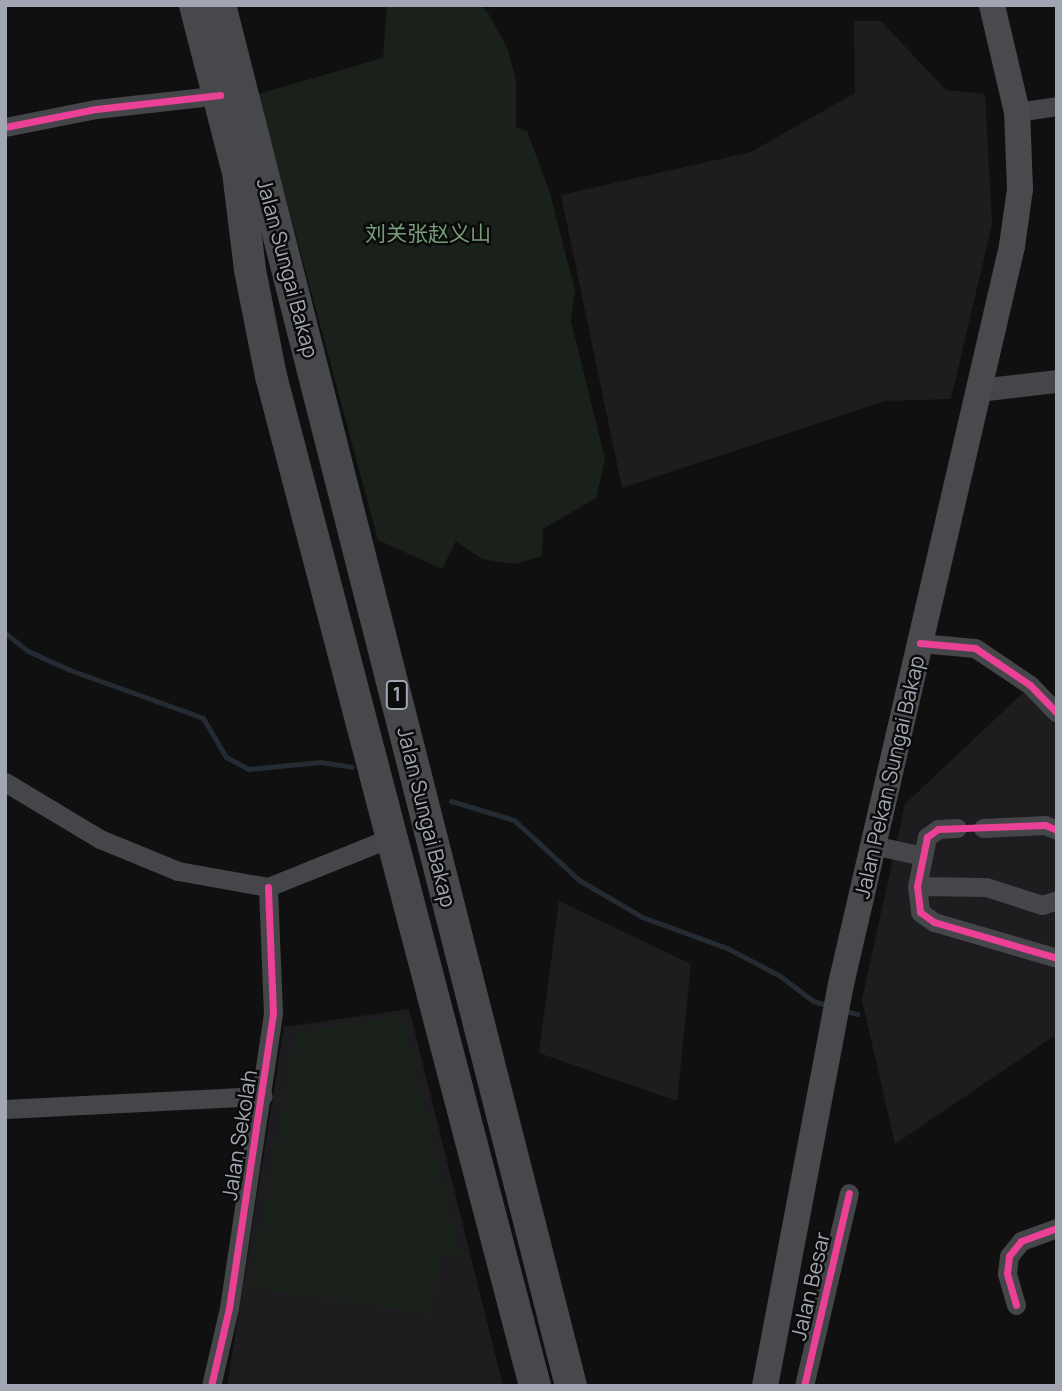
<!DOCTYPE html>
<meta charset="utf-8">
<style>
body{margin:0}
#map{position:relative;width:1062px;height:1391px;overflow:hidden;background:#101011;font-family:Manrope,"Noto Sans SC",sans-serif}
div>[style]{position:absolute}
.built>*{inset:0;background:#1d1d1f}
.green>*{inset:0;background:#1a211b}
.stream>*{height:5px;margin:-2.5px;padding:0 2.5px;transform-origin:2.5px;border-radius:2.5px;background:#242b32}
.minor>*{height:19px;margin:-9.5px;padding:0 9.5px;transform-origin:9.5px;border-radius:9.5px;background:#454649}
.tertiary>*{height:23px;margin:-11.5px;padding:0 11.5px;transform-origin:11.5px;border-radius:11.5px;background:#454649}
.secondary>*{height:26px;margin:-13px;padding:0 13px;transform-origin:13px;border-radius:13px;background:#494a4d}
.trunk>*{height:32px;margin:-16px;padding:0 16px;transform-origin:16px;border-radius:16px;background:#47484b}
.cycleway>*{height:7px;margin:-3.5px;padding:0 3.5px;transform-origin:3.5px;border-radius:3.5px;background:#ea4096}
span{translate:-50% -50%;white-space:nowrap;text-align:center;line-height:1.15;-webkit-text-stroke:5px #0b0b0c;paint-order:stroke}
.shield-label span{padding:2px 5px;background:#0b0b0c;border:2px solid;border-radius:5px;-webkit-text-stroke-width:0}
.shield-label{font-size:19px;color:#a1a6b2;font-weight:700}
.park-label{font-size:21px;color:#779e7a}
.street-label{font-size:21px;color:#a1a6b2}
.frame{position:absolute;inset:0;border:7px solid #a1a6b2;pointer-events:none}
</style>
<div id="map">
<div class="built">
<div style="clip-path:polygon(854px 21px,881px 21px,946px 90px,985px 94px,992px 224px,951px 399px,885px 401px,622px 488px,561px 195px,751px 152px,855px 93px)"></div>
<div style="clip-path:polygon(1026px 690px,1057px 727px,1057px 1034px,895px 1144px,862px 1000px,905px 804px)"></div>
<div style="clip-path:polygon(559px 901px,691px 964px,677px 1101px,539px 1053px)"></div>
<div style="clip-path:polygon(409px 1009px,503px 1386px,227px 1386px,284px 1027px)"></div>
</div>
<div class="green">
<div style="clip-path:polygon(387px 5px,481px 5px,488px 13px,507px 47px,516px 80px,516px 127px,527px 131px,550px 193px,575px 291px,571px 321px,605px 459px,596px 498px,543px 529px,542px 556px,515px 564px,482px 559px,456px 541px,442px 569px,378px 540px,258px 94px,383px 58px)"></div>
<div style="clip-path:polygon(403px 1016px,461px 1258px,440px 1254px,432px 1315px,250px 1287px,296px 1032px)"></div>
</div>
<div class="stream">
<div style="left:5px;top:633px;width:29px;rotate:38deg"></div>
<div style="left:28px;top:651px;width:46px;rotate:24.3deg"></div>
<div style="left:70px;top:670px;width:141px;rotate:19.8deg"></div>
<div style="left:203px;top:718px;width:45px;rotate:59.5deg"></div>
<div style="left:226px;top:757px;width:26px;rotate:28deg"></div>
<div style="left:249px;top:769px;width:72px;rotate:-5.6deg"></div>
<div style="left:321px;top:762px;width:31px;rotate:9deg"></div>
<div style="left:451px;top:801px;width:66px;rotate:16.8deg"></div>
<div style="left:514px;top:820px;width:88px;rotate:42.7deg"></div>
<div style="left:579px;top:880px;width:73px;rotate:30.4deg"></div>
<div style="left:642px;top:917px;width:90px;rotate:20deg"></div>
<div style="left:727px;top:948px;width:60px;rotate:27.8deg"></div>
<div style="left:780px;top:976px;width:41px;rotate:37.1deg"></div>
<div style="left:813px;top:1001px;width:19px;rotate:16deg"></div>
<div style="left:843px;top:1010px;width:15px;rotate:16deg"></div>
</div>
<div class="minor">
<div style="left:1017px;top:112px;width:40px;rotate:-8.5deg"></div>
<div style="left:5px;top:127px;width:93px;rotate:-11.2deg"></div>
<div style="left:96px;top:109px;width:125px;rotate:-6.4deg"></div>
<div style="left:920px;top:643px;width:55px;rotate:5.2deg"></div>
<div style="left:975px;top:648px;width:66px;rotate:33.9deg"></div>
<div style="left:1030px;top:685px;width:39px;rotate:46deg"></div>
<div style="left:5px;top:782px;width:111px;rotate:31deg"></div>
<div style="left:100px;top:839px;width:84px;rotate:22.3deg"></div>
<div style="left:178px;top:871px;width:91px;rotate:10.1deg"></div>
<div style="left:268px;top:887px;width:137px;rotate:-21.9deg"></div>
<div style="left:957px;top:828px;width:19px;rotate:177deg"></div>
<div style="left:938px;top:829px;width:14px;rotate:144deg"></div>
<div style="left:927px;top:837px;width:50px;rotate:101.5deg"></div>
<div style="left:917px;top:886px;width:26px;rotate:83deg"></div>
<div style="left:920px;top:912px;width:17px;rotate:36deg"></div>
<div style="left:934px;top:922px;width:128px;rotate:16.3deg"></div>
<div style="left:983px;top:828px;width:62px;rotate:-2.8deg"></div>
<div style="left:1045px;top:825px;width:13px;rotate:23deg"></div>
<div style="left:873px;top:845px;width:51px;rotate:12.4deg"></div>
<div style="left:917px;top:886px;width:69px;rotate:0.8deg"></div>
<div style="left:986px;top:887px;width:59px;rotate:17.8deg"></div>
<div style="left:1042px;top:905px;width:16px;rotate:-18deg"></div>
<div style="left:5px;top:1109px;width:258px;rotate:-2.9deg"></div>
<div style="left:1016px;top:1305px;width:33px;rotate:-106deg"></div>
<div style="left:1007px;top:1273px;width:17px;rotate:-83deg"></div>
<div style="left:1009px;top:1256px;width:19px;rotate:-51deg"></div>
<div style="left:1021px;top:1241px;width:38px;rotate:-20deg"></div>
<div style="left:211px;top:1386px;width:80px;rotate:-77deg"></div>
<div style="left:229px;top:1308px;width:298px;rotate:-81.5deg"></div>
<div style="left:273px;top:1013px;width:126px;rotate:-92.3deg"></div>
<div style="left:804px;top:1386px;width:198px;rotate:-76.9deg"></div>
</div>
<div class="tertiary">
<div style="left:978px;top:390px;width:80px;rotate:-6.5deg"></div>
</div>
<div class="secondary">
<div style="left:765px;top:1386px;width:409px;rotate:-79.3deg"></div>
<div style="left:841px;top:984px;width:758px;rotate:-76.95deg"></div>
<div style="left:1012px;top:246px;width:58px;rotate:-82deg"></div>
<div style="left:1020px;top:189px;width:77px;rotate:-92.2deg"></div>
<div style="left:1017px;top:112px;width:110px;rotate:-103.2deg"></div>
</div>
<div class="trunk">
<div style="left:195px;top:5px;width:172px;rotate:75.6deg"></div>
<div style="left:238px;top:172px;width:99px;rotate:83deg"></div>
<div style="left:250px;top:270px;width:108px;rotate:78.8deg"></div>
<div style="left:271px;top:376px;width:1044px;rotate:75.35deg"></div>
<div style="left:220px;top:5px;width:1425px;rotate:75.74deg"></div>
</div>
<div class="cycleway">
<div style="left:5px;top:127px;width:93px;rotate:-11.2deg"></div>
<div style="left:96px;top:109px;width:125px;rotate:-6.4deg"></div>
<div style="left:920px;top:643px;width:55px;rotate:5.2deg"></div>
<div style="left:975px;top:648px;width:66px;rotate:33.9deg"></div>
<div style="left:1030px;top:685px;width:39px;rotate:46deg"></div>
<div style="left:1057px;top:830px;width:13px;rotate:-157deg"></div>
<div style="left:1045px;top:825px;width:107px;rotate:177.9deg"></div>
<div style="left:938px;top:829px;width:14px;rotate:144deg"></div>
<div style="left:927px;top:837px;width:50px;rotate:101.5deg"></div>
<div style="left:917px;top:886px;width:26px;rotate:83deg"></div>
<div style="left:920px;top:912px;width:17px;rotate:36deg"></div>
<div style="left:934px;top:922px;width:128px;rotate:16.3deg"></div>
<div style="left:1016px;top:1305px;width:33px;rotate:-106deg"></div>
<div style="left:1007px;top:1273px;width:17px;rotate:-83deg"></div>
<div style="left:1009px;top:1256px;width:19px;rotate:-51deg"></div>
<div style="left:1021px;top:1241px;width:38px;rotate:-20deg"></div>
<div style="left:211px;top:1386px;width:80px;rotate:-77deg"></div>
<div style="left:229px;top:1308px;width:298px;rotate:-81.5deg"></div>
<div style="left:273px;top:1013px;width:126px;rotate:-92.3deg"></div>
<div style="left:804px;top:1386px;width:198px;rotate:-76.9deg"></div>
</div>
<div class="shield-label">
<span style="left:397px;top:695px">1</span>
</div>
<div class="park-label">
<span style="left:428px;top:233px">刘关张赵义山</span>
</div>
<div class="street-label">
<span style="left:288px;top:268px;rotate:75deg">Jalan Sungai Bakap</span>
<span style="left:889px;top:777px;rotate:-77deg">Jalan Pekan Sungai Bakap</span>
<span style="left:427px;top:817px;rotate:76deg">Jalan Sungai Bakap</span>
<span style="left:239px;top:1135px;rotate:-81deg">Jalan Sekolah</span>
<span style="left:810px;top:1286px;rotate:-77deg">Jalan Besar</span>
</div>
<div class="frame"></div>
</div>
